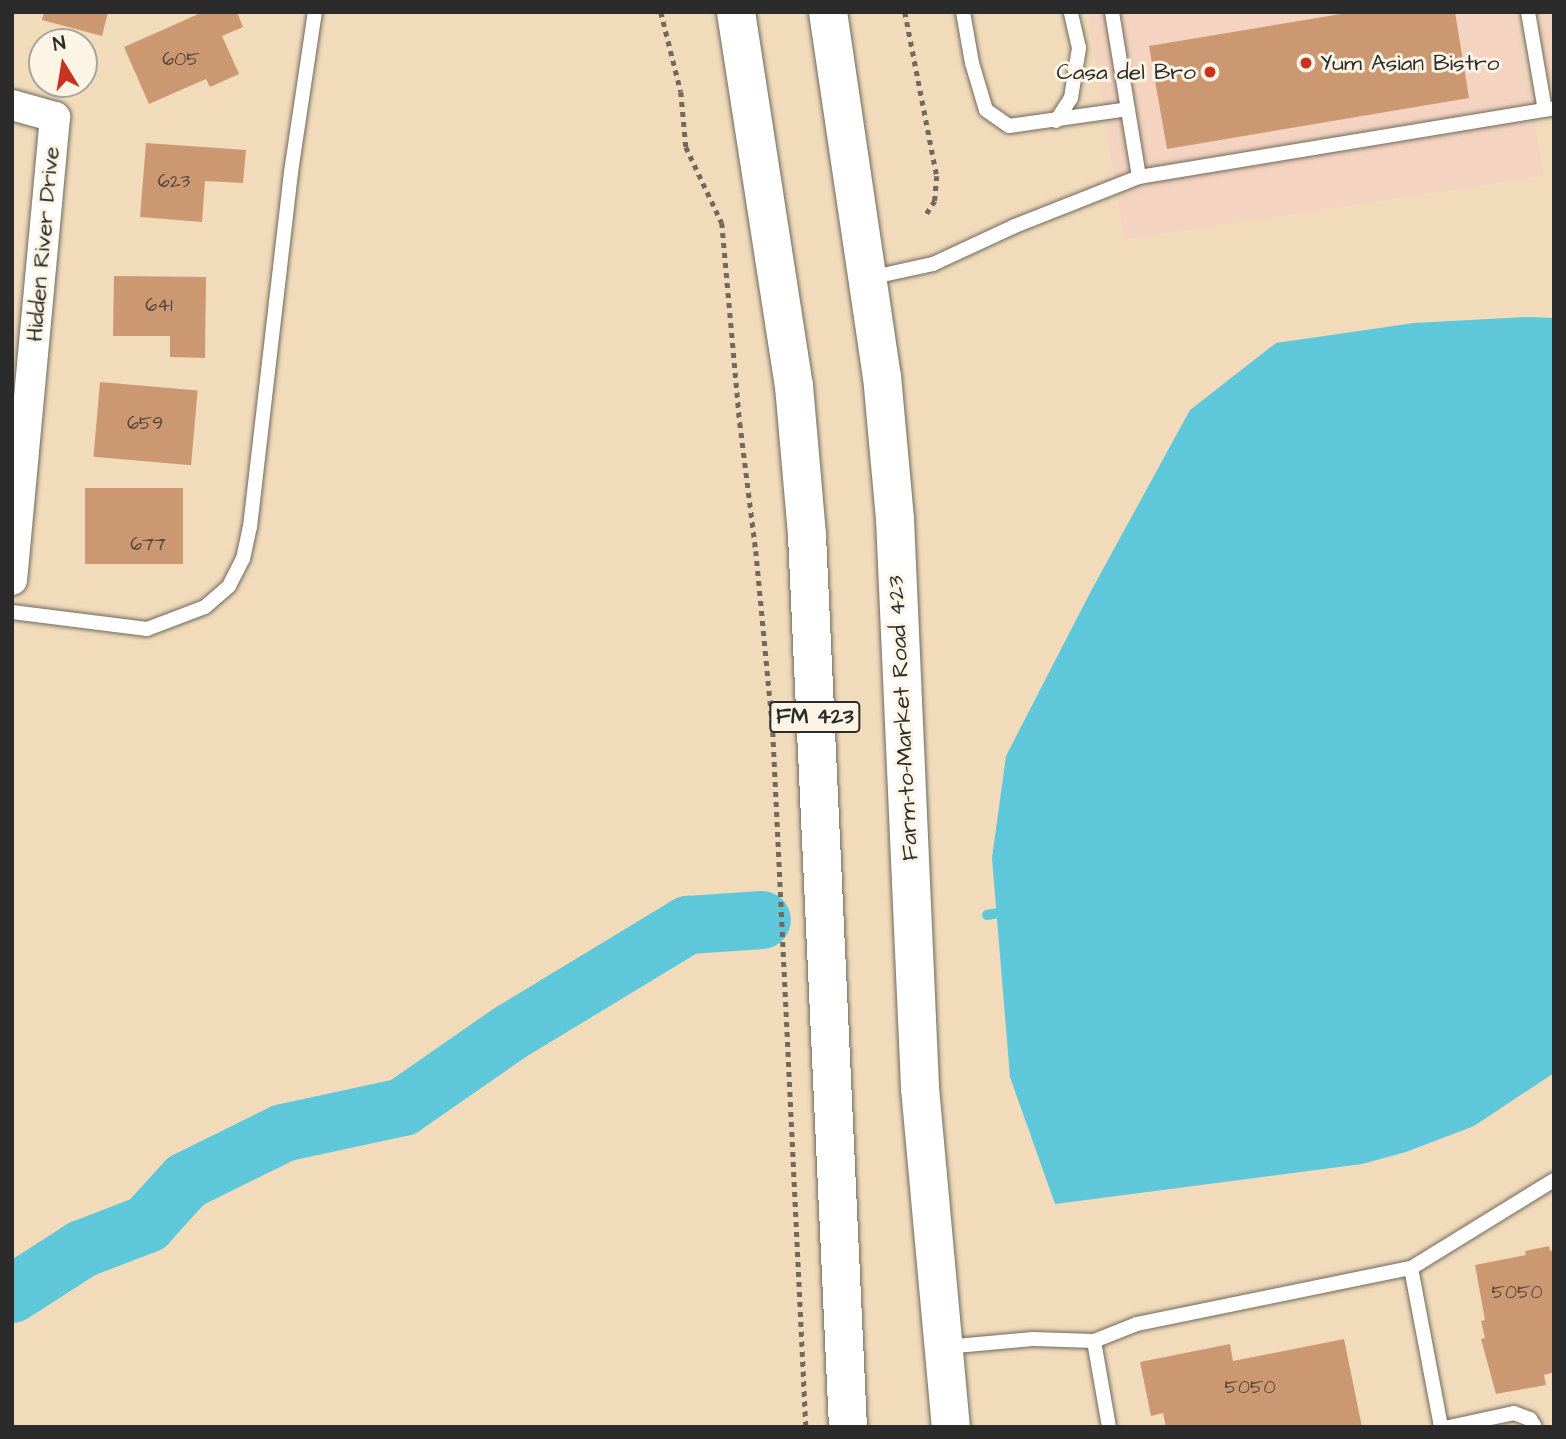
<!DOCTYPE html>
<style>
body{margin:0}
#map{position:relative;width:1566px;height:1439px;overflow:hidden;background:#f1dbbb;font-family:"Architects Daughter",sans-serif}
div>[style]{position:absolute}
.built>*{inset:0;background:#f4d3c0}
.water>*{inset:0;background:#5ec7da}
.stream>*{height:10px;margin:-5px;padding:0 5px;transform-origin:5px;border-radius:5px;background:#5ec7da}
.river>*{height:58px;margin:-29px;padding:0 29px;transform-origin:29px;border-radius:29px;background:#5ec7da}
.building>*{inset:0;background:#cc9872;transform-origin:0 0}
.path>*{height:4.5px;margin-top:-2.25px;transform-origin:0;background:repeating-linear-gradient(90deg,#70695d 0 5px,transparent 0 10px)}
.roads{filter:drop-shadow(0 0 2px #70695d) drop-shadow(0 0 2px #70695d)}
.lane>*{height:14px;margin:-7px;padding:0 7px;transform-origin:7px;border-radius:7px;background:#fff}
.street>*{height:30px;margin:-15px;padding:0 15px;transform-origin:15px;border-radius:15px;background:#fff}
.primary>*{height:38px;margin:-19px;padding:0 19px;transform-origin:19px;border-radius:19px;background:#fff}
.dots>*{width:19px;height:19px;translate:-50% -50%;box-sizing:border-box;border:4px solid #fcf5e5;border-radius:50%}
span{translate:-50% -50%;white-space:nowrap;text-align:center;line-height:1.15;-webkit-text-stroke:6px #fcf5e5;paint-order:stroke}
.number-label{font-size:19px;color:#53463d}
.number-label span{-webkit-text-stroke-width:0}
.shield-label span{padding:2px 5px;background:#fcf5e5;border:2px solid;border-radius:5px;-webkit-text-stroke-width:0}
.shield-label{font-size:21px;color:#2b2b2b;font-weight:700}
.poi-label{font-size:23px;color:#2b2b2b}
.left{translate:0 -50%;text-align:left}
.right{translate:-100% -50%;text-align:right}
.street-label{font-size:23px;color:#2b2b2b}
.frame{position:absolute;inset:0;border:14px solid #2b2b2b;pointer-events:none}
.north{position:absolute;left:28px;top:28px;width:70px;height:70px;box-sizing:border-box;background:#fcf5e5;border:2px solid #a8a49b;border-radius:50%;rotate:349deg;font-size:19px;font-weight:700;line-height:28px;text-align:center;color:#2b2b2b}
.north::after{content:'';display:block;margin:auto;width:24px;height:32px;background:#c8321e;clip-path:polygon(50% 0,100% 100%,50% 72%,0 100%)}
</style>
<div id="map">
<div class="built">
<div style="clip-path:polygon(1088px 12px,1514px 12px,1544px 176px,1124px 240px)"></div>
<div style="clip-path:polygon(1539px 12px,1554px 12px,1554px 100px)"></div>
</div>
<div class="water">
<div style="clip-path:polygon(1528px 317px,1554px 318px,1554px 1073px,1474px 1126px,1406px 1152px,1362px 1164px,1055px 1204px,1010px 1077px,992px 858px,1006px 756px,1091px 591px,1190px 410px,1276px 343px,1414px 323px)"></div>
</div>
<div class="stream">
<div style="left:987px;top:915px;width:23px;rotate:-10deg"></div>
</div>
<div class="river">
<div style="left:12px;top:1294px;width:83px;rotate:-32.7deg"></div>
<div style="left:82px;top:1249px;width:70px;rotate:-21deg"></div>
<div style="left:147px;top:1224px;width:58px;rotate:-47.8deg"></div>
<div style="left:186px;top:1181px;width:108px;rotate:-26.3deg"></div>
<div style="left:283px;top:1133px;width:123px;rotate:-12.2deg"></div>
<div style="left:403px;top:1107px;width:131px;rotate:-34.8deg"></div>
<div style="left:511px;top:1032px;width:207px;rotate:-31.2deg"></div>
<div style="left:688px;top:925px;width:74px;rotate:-3.9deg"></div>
</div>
<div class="building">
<div style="clip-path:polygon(44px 12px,108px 12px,102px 36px,42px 20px)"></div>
<div style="clip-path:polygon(203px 12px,237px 12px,243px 27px,222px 36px,239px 74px,210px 87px,206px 79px,149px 104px,124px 47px)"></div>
<div style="clip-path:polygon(1353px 12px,1455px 12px,1469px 98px,1167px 149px,1149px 46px)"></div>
<div style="clip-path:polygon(146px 143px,246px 150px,243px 183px,205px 181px,202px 222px,140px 217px)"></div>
<div style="clip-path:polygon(114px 276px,206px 277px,205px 358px,170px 357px,170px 336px,113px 336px)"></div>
<div style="left:100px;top:382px;width:98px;height:75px;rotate:5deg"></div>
<div style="left:183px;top:488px;width:76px;height:98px;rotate:90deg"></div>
<div style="clip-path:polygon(1549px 1246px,1550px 1251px,1554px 1250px,1554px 1372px,1544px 1375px,1546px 1385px,1496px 1394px,1481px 1339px,1485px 1338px,1481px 1321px,1485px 1320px,1475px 1265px,1526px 1255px,1525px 1251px)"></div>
<div style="clip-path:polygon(1344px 1339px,1362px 1427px,1166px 1427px,1163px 1413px,1151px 1416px,1140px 1362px,1230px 1344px,1233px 1361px)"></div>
</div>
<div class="path">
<div style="left:661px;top:12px;width:82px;rotate:76deg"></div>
<div style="left:681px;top:92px;width:55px;rotate:84.8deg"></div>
<div style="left:686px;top:147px;width:84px;rotate:64.7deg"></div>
<div style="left:722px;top:223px;width:201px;rotate:84.9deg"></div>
<div style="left:740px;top:423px;width:129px;rotate:82.9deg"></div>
<div style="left:756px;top:551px;width:182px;rotate:84.6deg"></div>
<div style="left:773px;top:732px;width:696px;rotate:87.28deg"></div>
<div style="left:905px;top:12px;width:167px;rotate:79deg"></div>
<div style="left:937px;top:176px;width:25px;rotate:95deg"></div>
<div style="left:935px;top:201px;width:17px;rotate:123deg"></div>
</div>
<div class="roads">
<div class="lane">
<div style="left:963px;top:12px;width:52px;rotate:80deg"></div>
<div style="left:972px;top:63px;width:49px;rotate:73.4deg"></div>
<div style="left:986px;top:110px;width:28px;rotate:35deg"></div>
<div style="left:1009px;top:126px;width:120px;rotate:-8.1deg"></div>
<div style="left:1528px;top:12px;width:99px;rotate:80.2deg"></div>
<div style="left:1056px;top:121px;width:27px;rotate:-57deg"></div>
<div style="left:1071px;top:98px;width:51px;rotate:-80.9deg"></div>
<div style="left:1079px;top:48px;width:37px;rotate:-103deg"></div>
<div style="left:1139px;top:177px;width:421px;rotate:-9.4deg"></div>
<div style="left:869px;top:278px;width:66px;rotate:-12.3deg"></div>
<div style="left:933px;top:264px;width:90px;rotate:-24.9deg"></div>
<div style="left:1015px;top:226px;width:133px;rotate:-21.6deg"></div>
<div style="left:1139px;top:177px;width:167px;rotate:-99.3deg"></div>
<div style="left:12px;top:612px;width:136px;rotate:7.2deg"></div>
<div style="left:147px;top:629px;width:62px;rotate:-20.8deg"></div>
<div style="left:205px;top:607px;width:32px;rotate:-41deg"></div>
<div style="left:229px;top:586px;width:30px;rotate:-63deg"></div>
<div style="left:243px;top:559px;width:33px;rotate:-78deg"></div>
<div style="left:250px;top:527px;width:357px;rotate:-83.4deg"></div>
<div style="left:291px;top:172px;width:162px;rotate:-81.5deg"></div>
<div style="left:1411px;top:1268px;width:162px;rotate:79.3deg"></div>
<div style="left:1094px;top:1341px;width:87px;rotate:80.1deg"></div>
<div style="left:945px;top:1347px;width:88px;rotate:-5.2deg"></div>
<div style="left:1033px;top:1339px;width:61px;rotate:1.9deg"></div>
<div style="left:1094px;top:1341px;width:46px;rotate:-21.6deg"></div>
<div style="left:1137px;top:1324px;width:280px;rotate:-11.6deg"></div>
<div style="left:1411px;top:1268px;width:168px;rotate:-31.6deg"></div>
<div style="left:1449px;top:1427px;width:66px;rotate:-12.2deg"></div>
<div style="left:1514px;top:1413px;width:17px;rotate:21deg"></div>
<div style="left:1530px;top:1419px;width:9px;rotate:58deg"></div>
</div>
<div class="street">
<div style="left:12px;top:105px;width:45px;rotate:15.6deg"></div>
<div style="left:55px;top:117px;width:465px;rotate:95.3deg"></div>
</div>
<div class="primary">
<div style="left:736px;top:12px;width:378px;rotate:81.2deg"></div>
<div style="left:794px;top:386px;width:150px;rotate:85deg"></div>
<div style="left:807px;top:535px;width:893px;rotate:87.37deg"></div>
<div style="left:828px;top:12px;width:368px;rotate:81.6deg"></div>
<div style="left:882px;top:376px;width:144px;rotate:84.8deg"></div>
<div style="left:895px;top:519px;width:570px;rotate:87.48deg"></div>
<div style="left:920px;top:1088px;width:340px;rotate:84.8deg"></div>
</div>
</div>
<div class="dots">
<div style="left:1306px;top:63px;background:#c8321e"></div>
<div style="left:1210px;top:72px;background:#c8321e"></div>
</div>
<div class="number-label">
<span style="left:181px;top:60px">605</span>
<span style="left:174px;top:182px">623</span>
<span style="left:159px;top:306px">641</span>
<span style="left:145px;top:424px">659</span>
<span style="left:148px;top:545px">677</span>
<span style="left:1517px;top:1293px">5050</span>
<span style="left:1250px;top:1388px">5050</span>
</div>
<div class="shield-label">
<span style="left:815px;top:717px">FM 423</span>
</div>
<div class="poi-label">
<span class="left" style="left:1320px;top:63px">Yum Asian Bistro</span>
<span class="right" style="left:1196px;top:72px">Casa del Bro</span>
</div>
<div class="street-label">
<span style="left:43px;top:244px;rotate:-85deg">Hidden River Drive</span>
<span style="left:903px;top:718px;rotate:-93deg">Farm-to-Market Road 423</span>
</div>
<div class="frame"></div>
<div class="north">N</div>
</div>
